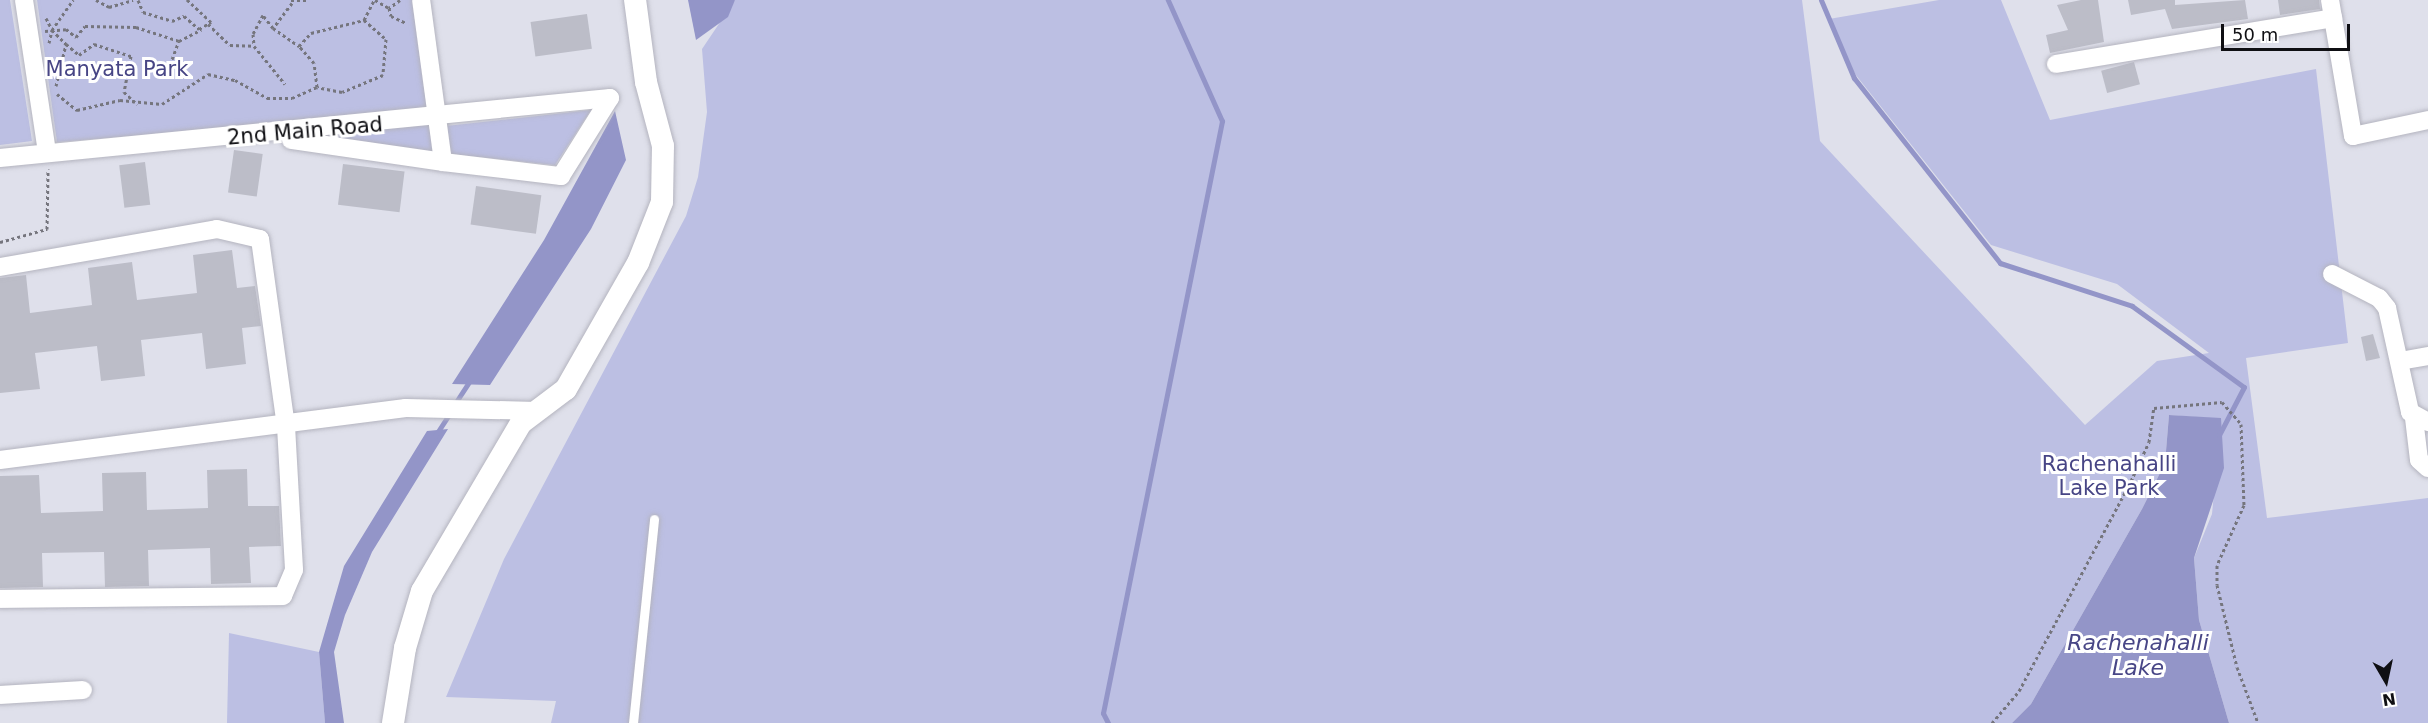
<!DOCTYPE html>
<style>
body{margin:0}
#map{position:relative;width:2428px;height:723px;overflow:hidden;background:#dfe0eb;font-family:"DejaVu Sans",sans-serif}
div>[style]{position:absolute}
.green>*{inset:0;background:#bcbfe3}
.water>*{inset:0;background:#9395c8}
.stream>*{height:5px;margin:-2.5px;padding:0 2.5px;transform-origin:2.5px;border-radius:2.5px;background:#9395c8}
.building>*{inset:0;background:#bcbdc8;transform-origin:0 0}
.path>*{height:3px;margin-top:-1.5px;transform-origin:0;background:repeating-linear-gradient(90deg,#75757d 0 3px,transparent 0 6px)}
.roads{filter:drop-shadow(0 0 2px #b4b4bf) drop-shadow(0 0 2px #b4b4bf)}
.service>*{height:9px;margin:-4.5px;padding:0 4.5px;transform-origin:4.5px;border-radius:4.5px;background:#fff}
.minor>*{height:18px;margin:-9px;padding:0 9px;transform-origin:9px;border-radius:9px;background:#fff}
.tertiary>*{height:22px;margin:-11px;padding:0 11px;transform-origin:11px;border-radius:11px;background:#fff}
span{translate:-50% -50%;white-space:nowrap;text-align:center;line-height:1.15;-webkit-text-stroke:6px #fff;paint-order:stroke}
.park-label{font-size:21px;color:#474585}
.street-label{font-size:21px;color:#0f0f13}
.water-label{font-size:22px;color:#484686;font-style:italic}
.north{position:absolute;left:2356px;top:651px;width:60px;height:60px;-webkit-text-stroke:4px #fff;paint-order:stroke;rotate:171deg;font-size:16px;font-weight:700;line-height:24px;text-align:center;color:#0f0f13}
.north::after{content:'';display:block;margin:auto;width:21px;height:27px;background:#0f0f13;clip-path:polygon(50% 0,100% 100%,50% 72%,0 100%)}
.scale{position:absolute;left:2221px;top:24px;width:129px;height:27px;box-sizing:border-box;border:3px solid #0f0f13;border-top:0;padding-left:8px;font-size:18px;line-height:21px;white-space:nowrap;color:#0f0f13;-webkit-text-stroke:4px #fff;paint-order:stroke}
</style>
<div id="map">
<div class="green">
<div style="clip-path:polygon(0 0,10px 0,32px 141px,0 145px)"></div>
<div style="clip-path:polygon(37px 0,413px 0,428px 113px,57px 142px)"></div>
<div style="clip-path:polygon(735px 0,1802px 0,1820px 141px,2085px 425px,2157px 361px,2209px 353px,2117px 284px,1991px 245px,1855px 74px,1829px 19px,1939px 0,2001px 0,2050px 120px,2316px 69px,2348px 343px,2246px 358px,2267px 518px,2428px 498px,2428px 723px,2229px 723px,2199px 620px,2194px 558px,2212px 514px,2221px 419px,2169px 415px,2165px 463px,2142px 509px,2031px 704px,2012px 723px,551px 723px,556px 701px,446px 697px,504px 559px,686px 216px,698px 177px,707px 112px,702px 49px)"></div>
<div style="clip-path:polygon(591px 110px,555px 165px,449px 154px,446px 126px)"></div>
<div style="clip-path:polygon(431px 124px,436px 156px,289px 136px)"></div>
<div style="clip-path:polygon(229px 633px,319px 652px,325px 723px,227px 723px)"></div>
</div>
<div class="water">
<div style="clip-path:polygon(688px 0,735px 0,728px 17px,696px 40px)"></div>
<div style="clip-path:polygon(615px 111px,626px 160px,591px 229px,490px 385px,452px 384px,544px 240px)"></div>
<div style="clip-path:polygon(2169px 415px,2221px 418px,2224px 468px,2194px 558px,2199px 620px,2229px 723px,2012px 723px,2031px 704px,2142px 509px,2165px 463px)"></div>
<div style="clip-path:polygon(448px 429px,372px 552px,345px 615px,334px 652px,344px 723px,325px 723px,319px 652px,344px 566px,427px 431px)"></div>
</div>
<div class="stream">
<div style="left:1821px;top:0;width:85px;rotate:67.1deg"></div>
<div style="left:1854px;top:78px;width:236px;rotate:51.7deg"></div>
<div style="left:2000px;top:263px;width:139px;rotate:18deg"></div>
<div style="left:2132px;top:306px;width:138px;rotate:35.9deg"></div>
<div style="left:2244px;top:387px;width:54px;rotate:117.5deg"></div>
<div style="left:454px;top:405px;width:30px;rotate:-57deg"></div>
<div style="left:435px;top:436px;width:27px;rotate:-57deg"></div>
<div style="left:1108px;top:723px;width:11px;rotate:-117deg"></div>
<div style="left:1103px;top:713px;width:604px;rotate:-78.63deg"></div>
<div style="left:1222px;top:121px;width:133px;rotate:-114.1deg"></div>
</div>
<div class="building">
<div style="clip-path:polygon(2081px 0,2098px 0,2104px 42px,2050px 53px,2046px 35px,2068px 30px,2057px 5px)"></div>
<div style="clip-path:polygon(2128px 0,2175px 0,2175px 5px,2245px 0,2248px 19px,2172px 29px,2165px 9px,2131px 15px)"></div>
<div style="clip-path:polygon(2278px 0,2319px 0,2320px 9px,2280px 15px)"></div>
<div style="left:587px;top:14px;width:35px;height:57px;rotate:82deg"></div>
<div style="left:2134px;top:62px;width:23px;height:34px;rotate:75deg"></div>
<div style="left:234px;top:150px;width:29px;height:43px;rotate:8deg"></div>
<div style="left:145px;top:162px;width:43px;height:26px;rotate:83deg"></div>
<div style="left:343px;top:164px;width:62px;height:41px;rotate:7deg"></div>
<div style="left:476px;top:186px;width:66px;height:39px;rotate:8deg"></div>
<div style="clip-path:polygon(232px 250px,237px 288px,255px 286px,261px 326px,242px 328px,246px 364px,206px 369px,202px 333px,141px 340px,145px 376px,101px 381px,97px 346px,35px 353px,40px 389px,0 393px,0 278px,26px 275px,30px 313px,92px 305px,88px 268px,132px 262px,137px 300px,197px 293px,193px 255px)"></div>
<div style="clip-path:polygon(2373px 334px,2380px 358px,2366px 361px,2361px 337px)"></div>
<div style="clip-path:polygon(247px 469px,248px 506px,279px 506px,281px 546px,249px 547px,251px 583px,211px 584px,210px 548px,148px 550px,149px 586px,105px 587px,104px 552px,42px 553px,43px 587px,0 588px,0 476px,39px 475px,41px 513px,103px 511px,102px 473px,146px 472px,147px 510px,208px 508px,207px 470px)"></div>
</div>
<div class="path">
<div style="left:96px;top:0;width:15px;rotate:28deg"></div>
<div style="left:109px;top:7px;width:25px;rotate:-16deg"></div>
<div style="left:138px;top:0;width:13px;rotate:67deg"></div>
<div style="left:143px;top:12px;width:30px;rotate:17deg"></div>
<div style="left:172px;top:21px;width:13px;rotate:-23deg"></div>
<div style="left:184px;top:16px;width:20px;rotate:41deg"></div>
<div style="left:199px;top:29px;width:14px;rotate:-30deg"></div>
<div style="left:211px;top:22px;width:33px;rotate:-137deg"></div>
<div style="left:291px;top:0;width:17px"></div>
<div style="left:375px;top:0;width:16px;rotate:30deg"></div>
<div style="left:400px;top:0;width:14px;rotate:144deg"></div>
<div style="left:389px;top:8px;width:8px;rotate:76deg"></div>
<div style="left:391px;top:16px;width:17px;rotate:25deg"></div>
<div style="left:292px;top:3px;width:31px;rotate:127deg"></div>
<div style="left:273px;top:28px;width:32px;rotate:35deg"></div>
<div style="left:46px;top:18px;width:13px;rotate:63deg"></div>
<div style="left:364px;top:20px;width:29px;rotate:41deg"></div>
<div style="left:386px;top:39px;width:36px;rotate:95deg"></div>
<div style="left:383px;top:75px;width:44px;rotate:157.5deg"></div>
<div style="left:342px;top:92px;width:25px;rotate:-169deg"></div>
<div style="left:317px;top:87px;width:24px;rotate:-97deg"></div>
<div style="left:314px;top:63px;width:23px;rotate:-131deg"></div>
<div style="left:299px;top:46px;width:18px;rotate:-47deg"></div>
<div style="left:311px;top:33px;width:55px;rotate:-13.8deg"></div>
<div style="left:364px;top:20px;width:22px;rotate:-63deg"></div>
<div style="left:208px;top:24px;width:30px;rotate:44deg"></div>
<div style="left:230px;top:45px;width:24px;rotate:2deg"></div>
<div style="left:273px;top:28px;width:16px;rotate:-128deg"></div>
<div style="left:263px;top:15px;width:21px;rotate:118deg"></div>
<div style="left:253px;top:34px;width:12px;rotate:85deg"></div>
<div style="left:254px;top:46px;width:49px;rotate:50.8deg"></div>
<div style="left:52px;top:30px;width:37px;rotate:-55deg"></div>
<div style="left:45px;top:31px;width:21px;rotate:-5deg"></div>
<div style="left:66px;top:29px;width:13px;rotate:39deg"></div>
<div style="left:76px;top:37px;width:14px;rotate:-51deg"></div>
<div style="left:85px;top:26px;width:51px;rotate:1.1deg"></div>
<div style="left:136px;top:27px;width:45px;rotate:18deg"></div>
<div style="left:49px;top:43px;width:13px;rotate:-77deg"></div>
<div style="left:52px;top:30px;width:20px;rotate:45deg"></div>
<div style="left:166px;top:76px;width:37px;rotate:-70deg"></div>
<div style="left:179px;top:41px;width:25px;rotate:-27deg"></div>
<div style="left:56px;top:86px;width:43px;rotate:-76.6deg"></div>
<div style="left:66px;top:44px;width:17px;rotate:40deg"></div>
<div style="left:79px;top:55px;width:19px;rotate:-36deg"></div>
<div style="left:94px;top:44px;width:39px;rotate:18deg"></div>
<div style="left:131px;top:56px;width:37px;rotate:101deg"></div>
<div style="left:124px;top:92px;width:18px;rotate:43deg"></div>
<div style="left:57px;top:94px;width:26px;rotate:39deg"></div>
<div style="left:77px;top:110px;width:44px;rotate:-13.1deg"></div>
<div style="left:120px;top:100px;width:42px;rotate:5.4deg"></div>
<div style="left:162px;top:104px;width:55px;rotate:-33.1deg"></div>
<div style="left:208px;top:74px;width:28px;rotate:13deg"></div>
<div style="left:235px;top:80px;width:37px;rotate:29deg"></div>
<div style="left:267px;top:98px;width:25px"></div>
<div style="left:292px;top:98px;width:27px;rotate:-24deg"></div>
<div style="left:0;top:242px;width:49px;rotate:-15.5deg"></div>
<div style="left:47px;top:229px;width:60px;rotate:-89deg"></div>
<div style="left:1992px;top:723px;width:42px;rotate:-49.8deg"></div>
<div style="left:2019px;top:691px;width:238px;rotate:-61.9deg"></div>
<div style="left:2131px;top:481px;width:43px;rotate:-65.2deg"></div>
<div style="left:2149px;top:442px;width:34px;rotate:-82deg"></div>
<div style="left:2154px;top:408px;width:68px;rotate:-5deg"></div>
<div style="left:2222px;top:402px;width:29px;rotate:49deg"></div>
<div style="left:2241px;top:424px;width:81px;rotate:87.9deg"></div>
<div style="left:2244px;top:505px;width:66px;rotate:114.2deg"></div>
<div style="left:2217px;top:565px;width:20px;rotate:90deg"></div>
<div style="left:2217px;top:585px;width:84px;rotate:76.3deg"></div>
<div style="left:2237px;top:667px;width:60px;rotate:69.4deg"></div>
</div>
<div class="roads">
<div class="service">
<div style="left:633px;top:723px;width:205px;rotate:-84.1deg"></div>
</div>
<div class="minor">
<div style="left:24px;top:0;width:154px;rotate:81.4deg"></div>
<div style="left:2330px;top:0;width:138px;rotate:80.4deg"></div>
<div style="left:2353px;top:136px;width:77px;rotate:-12deg"></div>
<div style="left:2056px;top:64px;width:281px;rotate:-9.4deg"></div>
<div style="left:291px;top:140px;width:154px;rotate:8.2deg"></div>
<div style="left:443px;top:162px;width:163px;rotate:-97.7deg"></div>
<div style="left:0;top:158px;width:613px;rotate:-5.62deg"></div>
<div style="left:443px;top:162px;width:119px;rotate:6.8deg"></div>
<div style="left:561px;top:176px;width:92px;rotate:-57.9deg"></div>
<div style="left:0;top:267px;width:220px;rotate:-9.9deg"></div>
<div style="left:217px;top:229px;width:44px;rotate:13.1deg"></div>
<div style="left:260px;top:239px;width:189px;rotate:82.1deg"></div>
<div style="left:286px;top:426px;width:144px;rotate:86.8deg"></div>
<div style="left:294px;top:570px;width:28px;rotate:113deg"></div>
<div style="left:283px;top:596px;width:283px;rotate:179.4deg"></div>
<div style="left:2332px;top:274px;width:53px;rotate:27.1deg"></div>
<div style="left:2379px;top:298px;width:13px;rotate:51deg"></div>
<div style="left:2387px;top:308px;width:107px;rotate:77.5deg"></div>
<div style="left:2410px;top:412px;width:21px;rotate:29deg"></div>
<div style="left:2400px;top:361px;width:28px;rotate:-10deg"></div>
<div style="left:2414px;top:418px;width:42px;rotate:83.2deg"></div>
<div style="left:2419px;top:460px;width:12px;rotate:42deg"></div>
<div style="left:0;top:460px;width:409px;rotate:-7.3deg"></div>
<div style="left:406px;top:408px;width:131px;rotate:1.3deg"></div>
<div style="left:0;top:695px;width:83px;rotate:-3.4deg"></div>
</div>
<div class="tertiary">
<div style="left:393px;top:723px;width:76px;rotate:-80.9deg"></div>
<div style="left:405px;top:648px;width:59px;rotate:-73.4deg"></div>
<div style="left:422px;top:591px;width:195px;rotate:-59.5deg"></div>
<div style="left:521px;top:423px;width:56px;rotate:-37.1deg"></div>
<div style="left:566px;top:389px;width:145px;rotate:-60.3deg"></div>
<div style="left:638px;top:263px;width:66px;rotate:-68.5deg"></div>
<div style="left:662px;top:202px;width:56px;rotate:-89deg"></div>
<div style="left:663px;top:146px;width:66px;rotate:-104.9deg"></div>
<div style="left:646px;top:82px;width:83px;rotate:-97.6deg"></div>
</div>
</div>
<div class="park-label">
<span style="left:117px;top:69px">Manyata Park</span>
<span style="left:2109px;top:476px">Rachenahalli<br>Lake Park</span>
</div>
<div class="street-label">
<span style="left:305px;top:131px;rotate:-5deg">2nd Main Road</span>
</div>
<div class="water-label">
<span style="left:2138px;top:655px">Rachenahalli<br>Lake</span>
</div>
<div class="north">N</div>
<div class="scale">50 m</div>
</div>
